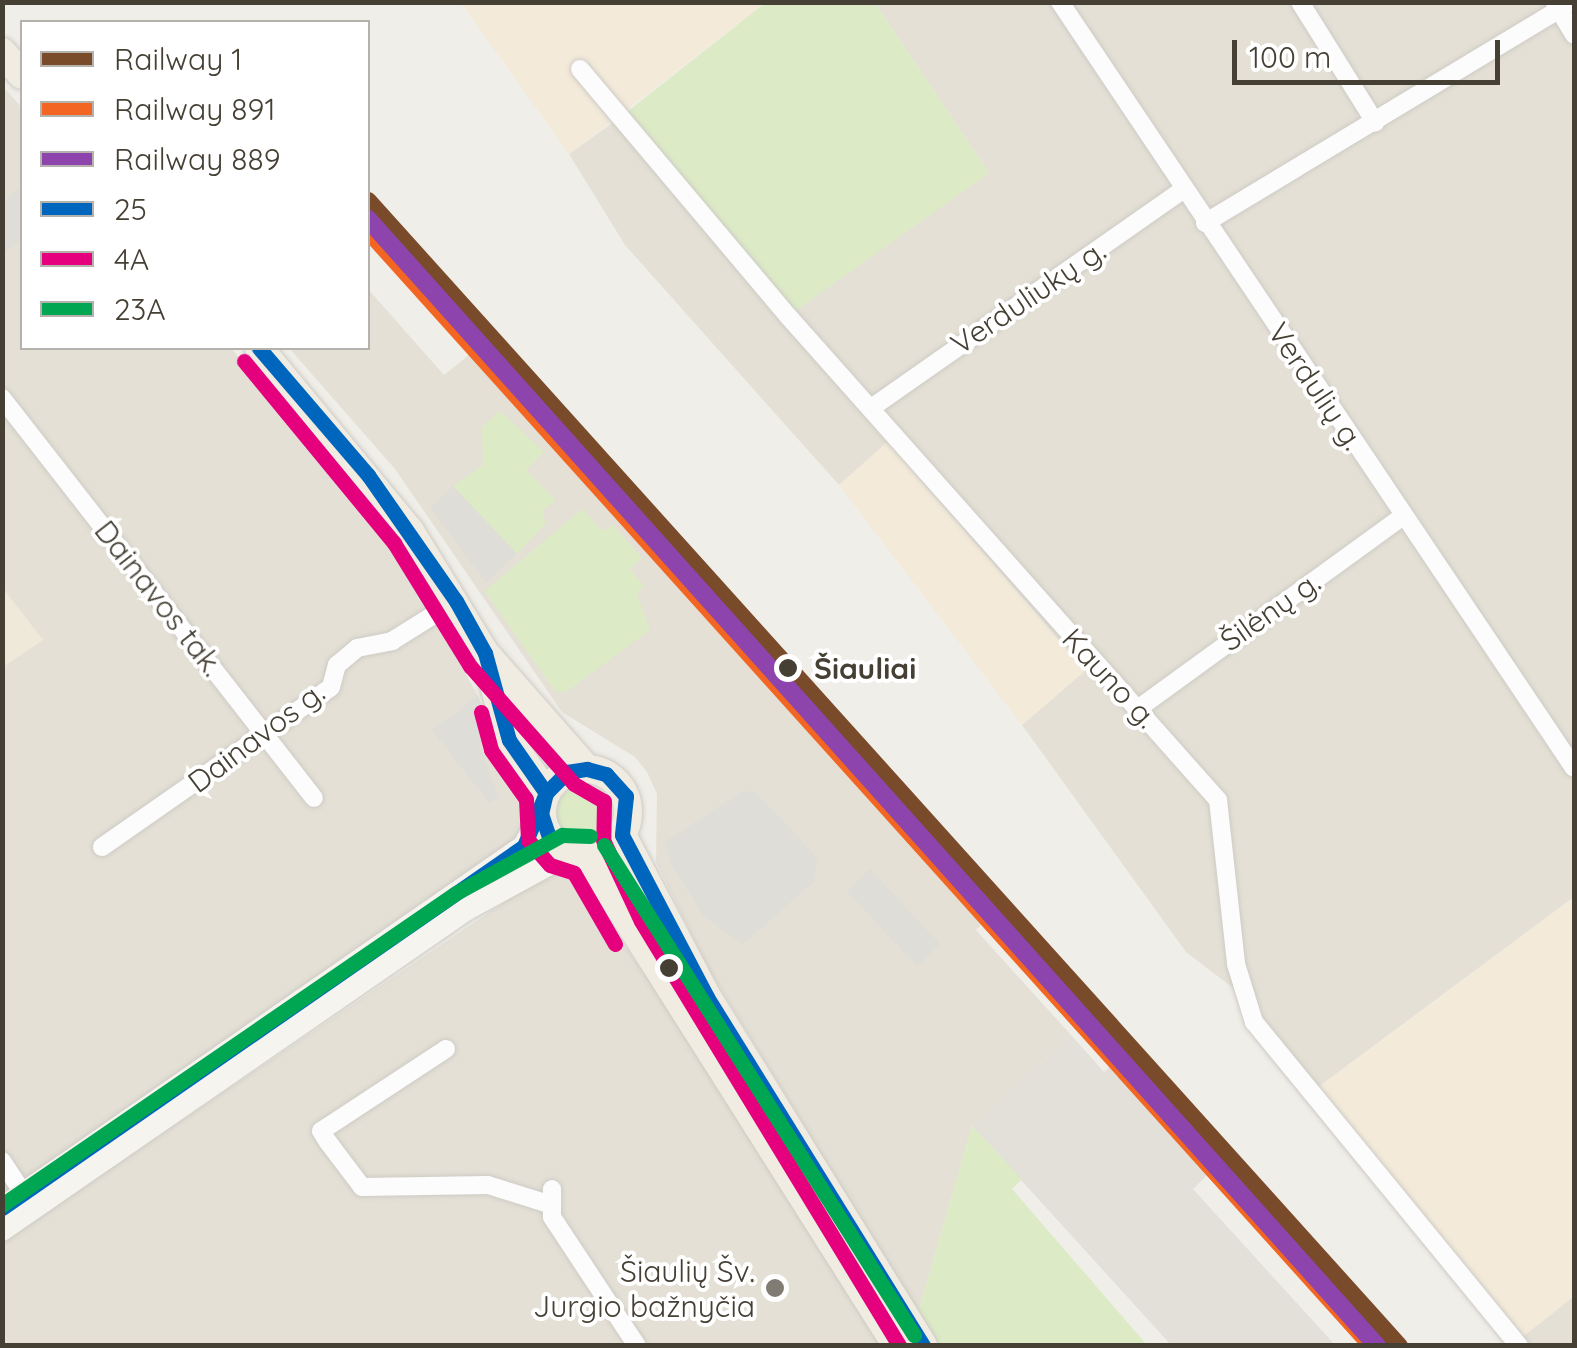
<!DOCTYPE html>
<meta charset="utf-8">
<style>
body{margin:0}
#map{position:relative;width:1577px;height:1348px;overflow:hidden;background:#f0eee8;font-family:Quicksand,sans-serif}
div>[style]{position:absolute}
.residential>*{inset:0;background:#e4e0d5}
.commercial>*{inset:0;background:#f3eada}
.industrial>*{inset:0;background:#e3dfd9}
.education>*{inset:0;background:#eee9d9}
.green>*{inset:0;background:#dcebc6}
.round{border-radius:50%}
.parking>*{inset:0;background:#dfddd8;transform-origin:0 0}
.roads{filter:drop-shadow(0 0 2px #cecbc6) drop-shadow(0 0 2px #cecbc6)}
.street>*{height:18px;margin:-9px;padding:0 9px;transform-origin:9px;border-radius:9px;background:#fdfcfc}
.secondary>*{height:22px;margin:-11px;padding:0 11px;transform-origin:11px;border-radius:11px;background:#f6f4ee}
.primary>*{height:28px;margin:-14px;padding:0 14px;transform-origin:14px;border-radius:14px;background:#f1ece2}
.primary>.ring{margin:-14px;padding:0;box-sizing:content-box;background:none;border:28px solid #f1ece2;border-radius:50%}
.bus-1>*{height:15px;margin:-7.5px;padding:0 7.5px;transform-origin:7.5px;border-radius:7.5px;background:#0065bd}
.bus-2>*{height:15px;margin:-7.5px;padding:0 7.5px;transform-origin:7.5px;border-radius:7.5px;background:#e5007d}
.bus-3>*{height:15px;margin:-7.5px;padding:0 7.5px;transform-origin:7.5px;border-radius:7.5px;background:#00a651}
.rail-1>*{height:18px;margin:-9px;padding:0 9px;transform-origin:9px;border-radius:9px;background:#7a4b2a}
.rail-2>*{height:18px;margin:-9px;padding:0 9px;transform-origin:9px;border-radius:9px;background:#f26522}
.rail-3>*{height:18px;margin:-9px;padding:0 9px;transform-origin:9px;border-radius:9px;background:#8e44ad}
.dots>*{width:28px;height:28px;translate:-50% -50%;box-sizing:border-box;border:5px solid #fff;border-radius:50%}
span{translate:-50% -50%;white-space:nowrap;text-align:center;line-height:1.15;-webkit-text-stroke:8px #fff;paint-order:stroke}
.street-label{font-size:30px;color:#453f34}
.stop-label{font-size:30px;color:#453f34;font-weight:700}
.left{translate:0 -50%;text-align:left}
.poi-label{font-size:30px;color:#453f34}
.right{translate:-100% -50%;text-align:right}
.frame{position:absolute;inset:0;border:5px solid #453f34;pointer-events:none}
.legend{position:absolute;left:20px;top:20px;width:350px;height:330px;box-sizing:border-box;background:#fff;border:2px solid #b5b2ae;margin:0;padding:12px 18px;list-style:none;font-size:30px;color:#453f34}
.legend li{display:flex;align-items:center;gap:20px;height:50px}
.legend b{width:50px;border:2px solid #b5b2ae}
.scale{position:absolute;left:1232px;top:40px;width:268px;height:45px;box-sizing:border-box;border:5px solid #453f34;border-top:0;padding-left:12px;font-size:30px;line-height:35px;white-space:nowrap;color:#453f34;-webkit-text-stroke:8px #fff;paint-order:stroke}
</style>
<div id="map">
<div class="residential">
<div style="clip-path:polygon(875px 3px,1574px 3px,1574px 897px,1309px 1094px,1241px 994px,1186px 952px,1022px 725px,1085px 670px,888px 443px,839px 485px,625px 245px,569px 154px,618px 119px,989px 173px)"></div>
<div style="clip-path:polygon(2px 85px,22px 108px,22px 348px,231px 348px,389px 536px,478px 696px,527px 817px,512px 843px,2px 1198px)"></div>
<div style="clip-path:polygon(368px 289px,444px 375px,474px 351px,890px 808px,985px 921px,976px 930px,1071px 1035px,972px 1126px,918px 1313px,708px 968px,656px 862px,657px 794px,647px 772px,635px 757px,562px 712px,395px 469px,289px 348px,368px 348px)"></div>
<div style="clip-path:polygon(552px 870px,579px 883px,722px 1081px,883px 1346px,3px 1346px,3px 1241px)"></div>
<div style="clip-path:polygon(1574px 1296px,1574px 1345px,1519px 1345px,1516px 1342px)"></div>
</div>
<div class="commercial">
<div style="clip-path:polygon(461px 3px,765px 3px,569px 154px)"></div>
<div style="clip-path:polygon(887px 442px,1085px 671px,1022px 725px,839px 485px)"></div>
<div style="clip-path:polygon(1574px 897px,1574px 1296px,1516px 1342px,1309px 1094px)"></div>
</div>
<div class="industrial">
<div style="clip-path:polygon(1071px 1035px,1104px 1072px,1111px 1066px,1208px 1174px,1193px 1189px,1335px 1345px,1171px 1345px,972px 1126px)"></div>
</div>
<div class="education">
<div style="clip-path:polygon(2px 587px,43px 640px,3px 667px,2px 667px)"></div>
</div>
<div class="green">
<div style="clip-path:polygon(765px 3px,875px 3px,989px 173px,788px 316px,618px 119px)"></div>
<div style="clip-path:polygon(500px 411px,544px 452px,526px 470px,556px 500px,542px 511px,546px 523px,517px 554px,453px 486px,483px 465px,482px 427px)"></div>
<div style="clip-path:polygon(582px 509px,603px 531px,613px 525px,642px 558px,630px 569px,644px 586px,637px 595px,650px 630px,566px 692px,555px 691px,485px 591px)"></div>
<div class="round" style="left:556px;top:786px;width:54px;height:54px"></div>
<div style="clip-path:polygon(972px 1126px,1022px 1179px,1012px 1189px,1147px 1345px,938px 1345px,918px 1313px)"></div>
</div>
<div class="parking">
<div style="clip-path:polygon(22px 186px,22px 238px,3px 255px,3px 202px)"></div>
<div style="clip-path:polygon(453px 486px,517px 554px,486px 583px,430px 507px)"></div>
<div style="clip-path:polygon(478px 696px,492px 734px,479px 744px,499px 797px,490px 804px,432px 730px)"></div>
<div style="clip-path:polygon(742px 791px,755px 792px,817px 857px,815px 881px,742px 945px,703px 915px,671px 865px,665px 842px)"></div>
<div style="left:870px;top:869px;width:103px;height:32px;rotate:47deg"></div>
</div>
<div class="roads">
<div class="street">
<div style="left:1060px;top:2px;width:922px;rotate:56.14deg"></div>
<div style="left:1300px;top:2px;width:142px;rotate:58deg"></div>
<div style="left:1555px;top:3px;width:37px;rotate:59deg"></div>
<div style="left:580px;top:69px;width:323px;rotate:49.9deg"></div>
<div style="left:788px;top:316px;width:647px;rotate:48.38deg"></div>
<div style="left:1218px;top:800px;width:165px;rotate:83.7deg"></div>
<div style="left:1236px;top:964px;width:61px;rotate:72.8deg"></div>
<div style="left:1254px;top:1022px;width:419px;rotate:50.7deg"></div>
<div style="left:1205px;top:223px;width:428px;rotate:-31.1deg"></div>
<div style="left:2px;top:398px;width:507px;rotate:52.05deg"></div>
<div style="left:874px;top:406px;width:377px;rotate:-35deg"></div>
<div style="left:1139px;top:708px;width:326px;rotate:-36deg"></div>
<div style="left:102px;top:847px;width:279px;rotate:-34.9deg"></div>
<div style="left:331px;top:687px;width:23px;rotate:-75deg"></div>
<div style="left:337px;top:665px;width:26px;rotate:-40deg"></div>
<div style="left:357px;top:648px;width:36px;rotate:-11deg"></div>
<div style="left:392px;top:641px;width:75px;rotate:-32deg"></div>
<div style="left:446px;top:1049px;width:149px;rotate:146.7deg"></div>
<div style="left:321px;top:1131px;width:13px;rotate:58deg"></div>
<div style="left:328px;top:1142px;width:56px;rotate:52.9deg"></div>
<div style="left:362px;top:1187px;width:126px;rotate:-0.9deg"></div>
<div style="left:488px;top:1185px;width:67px;rotate:17.4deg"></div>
<div style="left:2px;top:1161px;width:49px;rotate:56.6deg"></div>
<div style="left:552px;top:1189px;width:28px;rotate:90deg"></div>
<div style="left:552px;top:1217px;width:154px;rotate:56.6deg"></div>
</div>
<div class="secondary">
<div style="left:2px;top:1208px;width:635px;rotate:-34.74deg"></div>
<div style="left:524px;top:846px;width:36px;rotate:-62deg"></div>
<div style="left:2px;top:1230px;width:565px;rotate:-34.62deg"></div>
<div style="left:467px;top:909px;width:117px;rotate:-28.5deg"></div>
</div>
<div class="primary">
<div style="left:2px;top:52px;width:30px;rotate:49deg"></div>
<div style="left:259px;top:348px;width:237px;rotate:50.5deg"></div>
<div style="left:410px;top:531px;width:143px;rotate:58.4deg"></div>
<div style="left:485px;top:653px;width:154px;rotate:48.7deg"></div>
<div style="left:487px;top:659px;width:84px;rotate:74.8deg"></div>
<div style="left:509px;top:740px;width:65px;rotate:55.1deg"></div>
<div class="ring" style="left:542px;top:769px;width:58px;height:58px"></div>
<div style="left:622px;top:835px;width:183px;rotate:62.3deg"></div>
<div style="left:707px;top:997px;width:410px;rotate:58.2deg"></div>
<div style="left:587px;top:856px;width:580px;rotate:57.68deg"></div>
</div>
</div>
<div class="bus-1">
<div style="left:259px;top:348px;width:167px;rotate:49.4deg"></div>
<div style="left:368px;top:475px;width:154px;rotate:55.1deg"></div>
<div style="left:456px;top:601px;width:60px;rotate:60.9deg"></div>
<div style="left:485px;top:653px;width:90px;rotate:74.6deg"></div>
<div style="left:509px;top:740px;width:65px;rotate:55.1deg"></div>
<div style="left:622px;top:835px;width:183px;rotate:62.3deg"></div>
<div style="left:707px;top:997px;width:410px;rotate:58.2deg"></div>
<div style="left:549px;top:837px;width:24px;rotate:-109deg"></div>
<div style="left:541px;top:814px;width:22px;rotate:-77deg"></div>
<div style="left:546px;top:793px;width:30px;rotate:-45deg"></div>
<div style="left:567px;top:772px;width:20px;rotate:-9deg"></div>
<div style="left:587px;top:769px;width:20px;rotate:15deg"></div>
<div style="left:606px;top:774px;width:30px;rotate:48deg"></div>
<div style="left:626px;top:796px;width:39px;rotate:96deg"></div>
<div style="left:2px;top:1208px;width:635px;rotate:-34.74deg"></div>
<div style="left:524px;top:846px;width:57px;rotate:-67.5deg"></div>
</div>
<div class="bus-2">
<div style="left:244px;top:361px;width:236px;rotate:50.5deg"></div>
<div style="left:394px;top:543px;width:145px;rotate:58.3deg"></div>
<div style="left:470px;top:666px;width:157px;rotate:48.6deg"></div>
<div style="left:574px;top:784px;width:34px;rotate:30deg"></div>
<div style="left:604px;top:801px;width:39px;rotate:91deg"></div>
<div style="left:603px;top:840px;width:89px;rotate:64.9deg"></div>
<div style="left:641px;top:921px;width:497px;rotate:58.7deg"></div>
<div style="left:481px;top:712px;width:39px;rotate:75deg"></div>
<div style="left:491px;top:750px;width:60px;rotate:54.5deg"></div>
<div style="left:526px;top:799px;width:41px;rotate:87.2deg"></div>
<div style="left:528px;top:840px;width:33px;rotate:49deg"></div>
<div style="left:550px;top:865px;width:25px;rotate:18deg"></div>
<div style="left:574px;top:873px;width:82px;rotate:60deg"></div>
</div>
<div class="bus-3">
<div style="left:604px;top:845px;width:580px;rotate:57.68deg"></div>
<div style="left:2px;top:1205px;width:551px;rotate:-34.5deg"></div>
<div style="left:456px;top:893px;width:121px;rotate:-28.7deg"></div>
<div style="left:562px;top:835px;width:28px;rotate:2deg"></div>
</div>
<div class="rail-1">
<div style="left:368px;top:201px;width:1541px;rotate:48deg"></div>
</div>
<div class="rail-2">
<div style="left:368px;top:230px;width:1501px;rotate:48.02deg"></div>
</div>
<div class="rail-3">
<div style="left:368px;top:219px;width:1513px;rotate:48.16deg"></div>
</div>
<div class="dots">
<div style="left:788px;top:668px;background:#453f34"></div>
<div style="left:669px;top:968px;background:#453f34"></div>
<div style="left:775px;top:1288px;background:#817c73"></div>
</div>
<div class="street-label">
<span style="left:1028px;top:297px;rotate:-34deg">Verduliukų g.</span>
<span style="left:1316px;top:386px;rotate:56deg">Verdulių g.</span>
<span style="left:159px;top:598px;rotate:52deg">Dainavos tak.</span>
<span style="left:1270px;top:611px;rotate:-35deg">Šilėnų g.</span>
<span style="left:1110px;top:678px;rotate:47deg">Kauno g.</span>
<span style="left:256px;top:737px;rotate:-37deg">Dainavos g.</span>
</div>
<div class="stop-label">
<span class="left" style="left:814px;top:668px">Šiauliai</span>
</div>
<div class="poi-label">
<span class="right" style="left:755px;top:1288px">Šiaulių Šv.<br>Jurgio bažnyčia</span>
</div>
<div class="frame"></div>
<ul class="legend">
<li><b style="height:12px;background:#7a4b2a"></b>Railway 1</li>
<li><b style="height:12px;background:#f26522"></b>Railway 891</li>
<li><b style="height:12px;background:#8e44ad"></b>Railway 889</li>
<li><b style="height:12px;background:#0065bd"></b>25</li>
<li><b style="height:12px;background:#e5007d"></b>4A</li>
<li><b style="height:12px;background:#00a651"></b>23A</li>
</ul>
<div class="scale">100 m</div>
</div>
